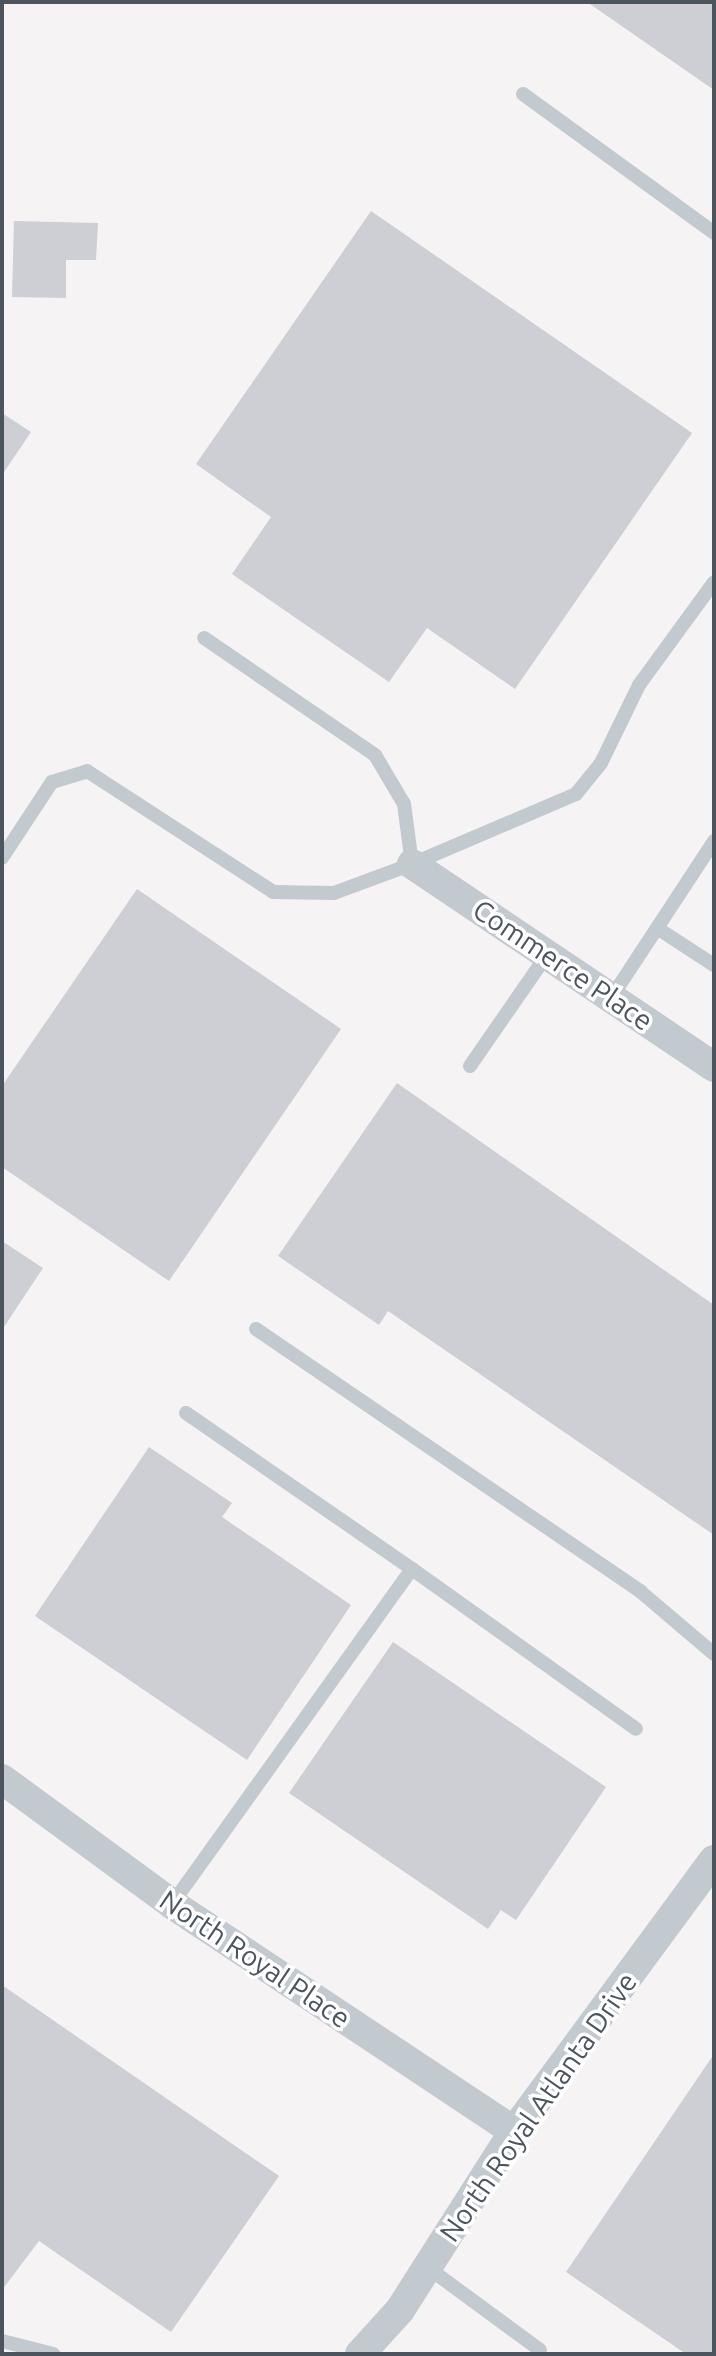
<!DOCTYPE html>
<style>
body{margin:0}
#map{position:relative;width:716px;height:2356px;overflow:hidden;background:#f5f3f3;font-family:Ubuntu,sans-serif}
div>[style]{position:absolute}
.building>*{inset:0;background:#cdcfd4}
.lane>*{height:14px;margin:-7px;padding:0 7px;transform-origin:7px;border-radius:7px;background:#c2c9cf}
.street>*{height:30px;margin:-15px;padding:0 15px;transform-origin:15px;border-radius:15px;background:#c2c9cf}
span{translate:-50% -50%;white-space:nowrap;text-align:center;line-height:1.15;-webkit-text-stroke:7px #fff;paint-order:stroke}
.street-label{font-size:28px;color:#4c545e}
.frame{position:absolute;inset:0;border:4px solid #4c545e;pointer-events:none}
</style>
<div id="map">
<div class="building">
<div style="clip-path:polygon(587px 2px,714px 2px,714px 90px)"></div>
<div style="clip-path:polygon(371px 211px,692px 433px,515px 689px,427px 628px,389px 682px,232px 574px,271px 517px,196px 464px)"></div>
<div style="clip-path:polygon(14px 221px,98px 223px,96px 260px,66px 260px,66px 298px,12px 297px)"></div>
<div style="clip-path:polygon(2px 413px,31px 432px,2px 475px)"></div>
<div style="clip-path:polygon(137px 889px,341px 1029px,169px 1281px,2px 1167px,2px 1086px)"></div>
<div style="clip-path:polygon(397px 1083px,714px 1305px,714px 1535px,388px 1311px,379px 1325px,278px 1256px)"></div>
<div style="clip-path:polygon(2px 1241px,43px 1268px,2px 1330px)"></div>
<div style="clip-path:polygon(149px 1447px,232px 1503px,222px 1517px,351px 1605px,247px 1760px,35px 1616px)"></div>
<div style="clip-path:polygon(393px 1642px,606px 1787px,516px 1920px,501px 1910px,488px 1929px,289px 1793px)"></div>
<div style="clip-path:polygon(2px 1985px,279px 2176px,171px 2332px,39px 2241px,2px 2290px)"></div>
<div style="clip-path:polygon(714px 2054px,714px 2354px,686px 2354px,566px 2272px)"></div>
</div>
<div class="lane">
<div style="left:523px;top:94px;width:236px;rotate:36deg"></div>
<div style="left:2px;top:858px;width:91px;rotate:-56.7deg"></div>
<div style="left:52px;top:782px;width:37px;rotate:-17deg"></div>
<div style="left:87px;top:771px;width:222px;rotate:33deg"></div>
<div style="left:273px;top:892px;width:61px;rotate:0.9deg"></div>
<div style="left:334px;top:893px;width:83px;rotate:-20.4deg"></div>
<div style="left:412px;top:864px;width:61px;rotate:-97.6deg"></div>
<div style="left:404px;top:804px;width:57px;rotate:-120.6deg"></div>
<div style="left:375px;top:755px;width:207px;rotate:-145.6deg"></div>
<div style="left:412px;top:864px;width:178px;rotate:-23.1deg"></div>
<div style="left:576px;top:794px;width:40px;rotate:-51deg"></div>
<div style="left:601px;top:763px;width:87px;rotate:-64deg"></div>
<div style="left:639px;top:685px;width:127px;rotate:-53.9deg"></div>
<div style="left:657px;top:928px;width:68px;rotate:33deg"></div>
<div style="left:611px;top:998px;width:188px;rotate:-56.7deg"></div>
<div style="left:470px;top:1066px;width:135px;rotate:-55.3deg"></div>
<div style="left:256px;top:1329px;width:466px;rotate:34.3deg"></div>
<div style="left:641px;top:1592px;width:96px;rotate:40.3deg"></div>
<div style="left:186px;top:1413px;width:275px;rotate:34.6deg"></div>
<div style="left:172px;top:1904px;width:412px;rotate:-54.4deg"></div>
<div style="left:412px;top:1569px;width:275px;rotate:35.5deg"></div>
<div style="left:427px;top:2267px;width:140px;rotate:36.3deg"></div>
<div style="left:2px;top:2341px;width:53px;rotate:14.3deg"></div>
</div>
<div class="street">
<div style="left:412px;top:864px;width:364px;rotate:33.9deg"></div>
<div style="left:2px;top:1779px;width:211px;rotate:36.3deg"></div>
<div style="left:172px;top:1904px;width:410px;rotate:33.6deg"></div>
<div style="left:360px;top:2354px;width:59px;rotate:-47.7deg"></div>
<div style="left:400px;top:2310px;width:212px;rotate:-57.5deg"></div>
<div style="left:514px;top:2131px;width:337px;rotate:-53.6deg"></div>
</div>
<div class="street-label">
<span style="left:563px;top:965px;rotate:34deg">Commerce Place</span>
<span style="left:255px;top:1959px;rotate:34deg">North Royal Place</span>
<span style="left:538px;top:2107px;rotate:-55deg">North Royal Atlanta Drive</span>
</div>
<div class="frame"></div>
</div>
